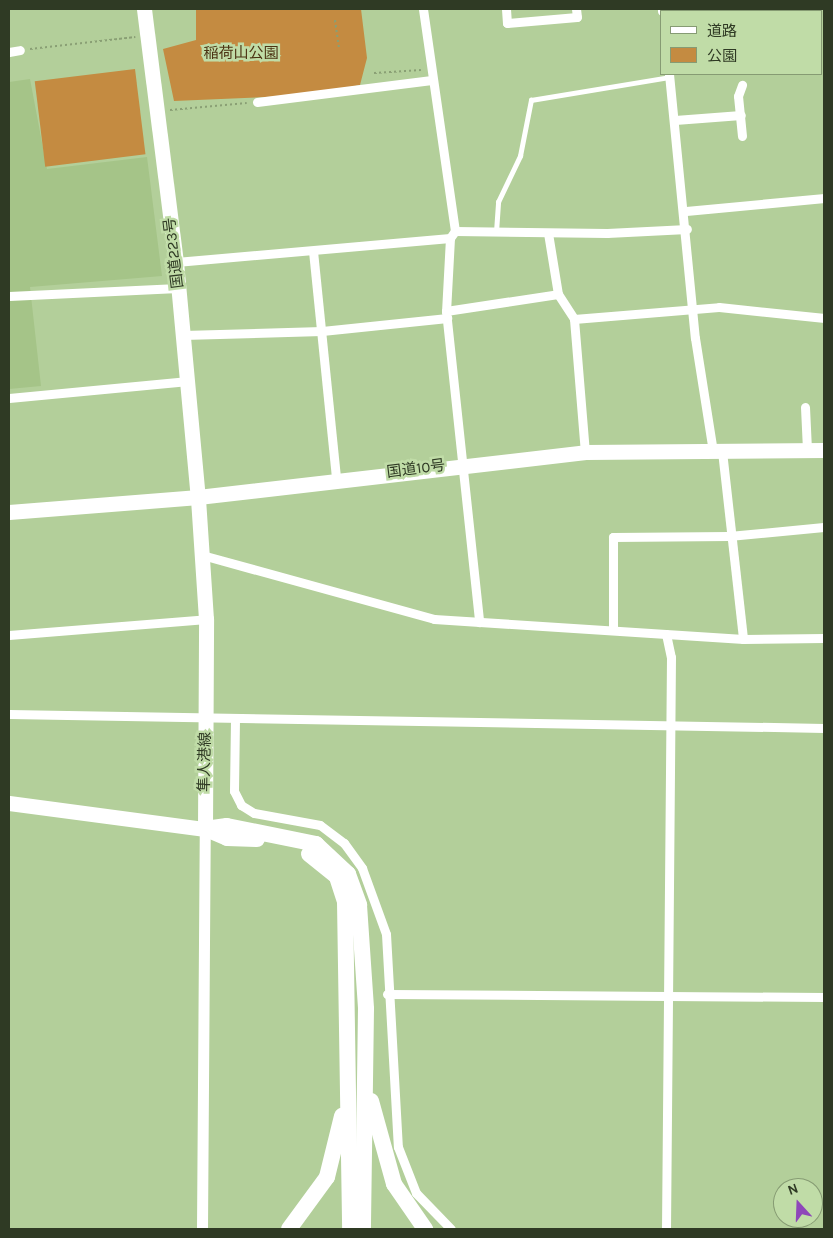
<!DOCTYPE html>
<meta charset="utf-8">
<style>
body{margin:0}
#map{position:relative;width:833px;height:1238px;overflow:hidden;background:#b3cf9a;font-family:Karla,"Noto Sans JP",sans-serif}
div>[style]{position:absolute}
.built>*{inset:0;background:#a5c488}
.green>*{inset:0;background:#c48b41;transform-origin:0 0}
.path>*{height:2px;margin-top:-1px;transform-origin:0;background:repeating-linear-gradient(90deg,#899f74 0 2.5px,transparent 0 5px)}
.service>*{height:4.5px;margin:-2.25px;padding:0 2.25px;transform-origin:2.25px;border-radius:2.25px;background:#fff}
.minor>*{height:9px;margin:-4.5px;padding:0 4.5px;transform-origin:4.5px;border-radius:4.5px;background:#fff}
.tertiary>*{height:11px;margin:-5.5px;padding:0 5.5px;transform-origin:5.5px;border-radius:5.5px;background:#fff}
.primary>*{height:15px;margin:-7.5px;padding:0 7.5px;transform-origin:7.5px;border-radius:7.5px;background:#fff}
.trunk>*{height:15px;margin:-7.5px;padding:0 7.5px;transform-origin:7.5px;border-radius:7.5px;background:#fff}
.motorway>*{height:16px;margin:-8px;padding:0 8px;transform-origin:8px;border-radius:8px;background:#fff}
span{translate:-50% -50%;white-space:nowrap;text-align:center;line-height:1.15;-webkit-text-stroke:5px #c0dca7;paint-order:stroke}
.park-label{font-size:15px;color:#4c3414}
.street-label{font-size:15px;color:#2f3a24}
.frame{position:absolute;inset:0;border:10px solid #2f3a24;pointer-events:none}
.legend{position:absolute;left:660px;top:10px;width:162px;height:65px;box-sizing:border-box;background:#c0dca7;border:1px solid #869b73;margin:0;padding:6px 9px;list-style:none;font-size:15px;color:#2f3a24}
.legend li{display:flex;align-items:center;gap:10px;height:25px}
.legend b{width:25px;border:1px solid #869b73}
.north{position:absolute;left:773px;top:1178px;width:50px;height:50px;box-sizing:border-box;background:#c0dca7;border:1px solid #869b73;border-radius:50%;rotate:340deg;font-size:14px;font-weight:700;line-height:20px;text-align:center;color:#2f3a24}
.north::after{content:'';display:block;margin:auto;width:18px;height:22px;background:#8e46b9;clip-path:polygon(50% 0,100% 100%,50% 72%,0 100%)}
</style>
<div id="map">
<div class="built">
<div style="clip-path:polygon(30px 79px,47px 169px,147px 157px,162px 276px,30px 287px,41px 386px,9px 389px,9px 82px)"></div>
</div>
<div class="green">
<div style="clip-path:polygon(196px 9px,361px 9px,367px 58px,360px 85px,311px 95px,174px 101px,163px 49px,196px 40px)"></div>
<div style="left:135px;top:69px;width:86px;height:101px;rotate:83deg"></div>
</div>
<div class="path">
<div style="left:335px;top:20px;width:30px;rotate:82deg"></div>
<div style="left:30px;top:49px;width:106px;rotate:-6.5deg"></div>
<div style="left:374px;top:73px;width:47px;rotate:-3.7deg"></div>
<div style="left:170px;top:110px;width:77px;rotate:-5.2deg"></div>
</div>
<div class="service">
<div style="left:496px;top:232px;width:30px;rotate:-86deg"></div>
<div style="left:498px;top:202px;width:51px;rotate:-64.4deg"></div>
<div style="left:520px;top:156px;width:57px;rotate:-78.9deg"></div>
<div style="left:531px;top:100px;width:141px;rotate:-9.4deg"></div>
</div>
<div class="minor">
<div style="left:423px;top:9px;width:224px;rotate:81.8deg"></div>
<div style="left:455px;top:231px;width:9px;rotate:126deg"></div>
<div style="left:450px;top:238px;width:73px;rotate:93.1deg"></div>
<div style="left:446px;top:311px;width:313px;rotate:83.9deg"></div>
<div style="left:506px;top:9px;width:14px;rotate:86deg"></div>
<div style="left:507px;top:23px;width:70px;rotate:-4.9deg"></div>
<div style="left:577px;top:17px;width:8px;rotate:-97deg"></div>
<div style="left:662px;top:9px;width:2px;rotate:90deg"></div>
<div style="left:9px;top:52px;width:11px;rotate:-10deg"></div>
<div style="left:669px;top:74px;width:265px;rotate:84.4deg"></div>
<div style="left:695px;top:338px;width:115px;rotate:81deg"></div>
<div style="left:257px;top:102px;width:176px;rotate:-7.2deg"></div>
<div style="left:675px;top:120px;width:66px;rotate:-4.3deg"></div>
<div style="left:742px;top:136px;width:40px;rotate:-95.7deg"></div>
<div style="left:738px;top:96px;width:12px;rotate:-70deg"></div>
<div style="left:686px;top:211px;width:139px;rotate:-5.4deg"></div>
<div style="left:455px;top:231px;width:152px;rotate:0.8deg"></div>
<div style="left:607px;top:233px;width:80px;rotate:-2.9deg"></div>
<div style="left:548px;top:233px;width:62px;rotate:80.7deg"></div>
<div style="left:313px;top:251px;width:229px;rotate:84.2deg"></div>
<div style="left:176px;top:262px;width:275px;rotate:-5deg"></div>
<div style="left:9px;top:296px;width:169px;rotate:-2.7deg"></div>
<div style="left:446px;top:311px;width:113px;rotate:-8.6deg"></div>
<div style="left:558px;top:294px;width:30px;rotate:57deg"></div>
<div style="left:574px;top:319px;width:145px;rotate:-4.7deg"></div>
<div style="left:719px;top:307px;width:106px;rotate:6deg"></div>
<div style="left:574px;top:319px;width:133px;rotate:85.3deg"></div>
<div style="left:183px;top:335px;width:139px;rotate:-1.6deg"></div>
<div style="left:322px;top:331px;width:126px;rotate:-5.9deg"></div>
<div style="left:9px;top:398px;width:180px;rotate:-5.4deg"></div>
<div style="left:805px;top:407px;width:42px;rotate:87.3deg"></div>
<div style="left:722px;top:451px;width:189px;rotate:83.6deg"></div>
<div style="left:202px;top:555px;width:241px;rotate:15.4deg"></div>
<div style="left:434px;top:619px;width:310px;rotate:3.7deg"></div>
<div style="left:743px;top:639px;width:81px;rotate:-0.7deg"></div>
<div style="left:613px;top:628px;width:91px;rotate:-90deg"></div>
<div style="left:613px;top:537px;width:116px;rotate:-0.5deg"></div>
<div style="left:729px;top:536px;width:95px;rotate:-5.4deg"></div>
<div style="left:666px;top:634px;width:24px;rotate:78deg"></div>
<div style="left:671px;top:657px;width:572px;rotate:90.5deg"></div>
<div style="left:9px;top:635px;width:198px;rotate:-4.6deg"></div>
<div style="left:9px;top:714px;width:815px;rotate:0.98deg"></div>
<div style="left:235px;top:719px;width:72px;rotate:90.8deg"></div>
<div style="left:234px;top:791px;width:16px;rotate:63deg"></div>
<div style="left:241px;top:805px;width:15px;rotate:32deg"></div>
<div style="left:254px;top:813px;width:67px;rotate:10.3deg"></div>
<div style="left:320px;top:825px;width:30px;rotate:37deg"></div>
<div style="left:344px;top:843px;width:31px;rotate:54deg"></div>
<div style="left:362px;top:868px;width:70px;rotate:70deg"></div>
<div style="left:386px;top:934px;width:213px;rotate:86.8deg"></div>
<div style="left:398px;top:1147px;width:49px;rotate:68.6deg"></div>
<div style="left:416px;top:1193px;width:50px;rotate:45.8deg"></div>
<div style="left:387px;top:994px;width:437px;rotate:0.4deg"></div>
</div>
<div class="tertiary">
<div style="left:202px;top:1229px;width:400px;rotate:-89.6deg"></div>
</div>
<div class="primary">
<div style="left:9px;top:803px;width:198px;rotate:7.6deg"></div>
<div style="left:205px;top:829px;width:210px;rotate:-89.7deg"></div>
<div style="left:206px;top:619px;width:122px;rotate:-93.8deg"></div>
</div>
<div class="trunk">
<div style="left:144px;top:9px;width:255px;rotate:82.8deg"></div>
<div style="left:176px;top:262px;width:236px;rotate:84.7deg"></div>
<div style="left:9px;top:512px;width:190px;rotate:-4.5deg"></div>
<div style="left:198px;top:497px;width:390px;rotate:-6.6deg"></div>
<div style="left:585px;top:452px;width:239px;rotate:-0.5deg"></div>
</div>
<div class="motorway">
<div style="left:205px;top:829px;width:22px;rotate:-8deg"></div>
<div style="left:227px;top:826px;width:91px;rotate:11.4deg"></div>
<div style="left:316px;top:844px;width:44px;rotate:43.2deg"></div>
<div style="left:348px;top:874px;width:33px;rotate:70deg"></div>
<div style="left:359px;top:905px;width:104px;rotate:86.1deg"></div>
<div style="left:366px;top:1009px;width:220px;rotate:90.8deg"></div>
<div style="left:206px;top:829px;width:23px;rotate:23deg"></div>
<div style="left:227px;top:838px;width:30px;rotate:2deg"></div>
<div style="left:309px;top:854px;width:36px;rotate:39deg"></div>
<div style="left:337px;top:877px;width:26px;rotate:72deg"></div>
<div style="left:345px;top:902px;width:327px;rotate:89.1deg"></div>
<div style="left:371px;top:1101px;width:86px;rotate:74.5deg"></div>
<div style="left:394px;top:1184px;width:55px;rotate:55.4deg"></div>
<div style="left:289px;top:1229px;width:64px;rotate:-53.8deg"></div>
<div style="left:327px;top:1177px;width:63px;rotate:-76.2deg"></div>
</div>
<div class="park-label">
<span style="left:241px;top:54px">稲荷山公園</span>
</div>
<div class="street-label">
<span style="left:174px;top:253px;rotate:-97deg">国道223号</span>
<span style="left:416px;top:469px;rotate:-7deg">国道10号</span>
<span style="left:205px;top:762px;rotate:-89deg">隼人港線</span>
</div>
<div class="frame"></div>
<ul class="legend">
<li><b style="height:6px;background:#fff"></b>道路</li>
<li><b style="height:14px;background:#c48b41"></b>公園</li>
</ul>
<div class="north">N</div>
</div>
